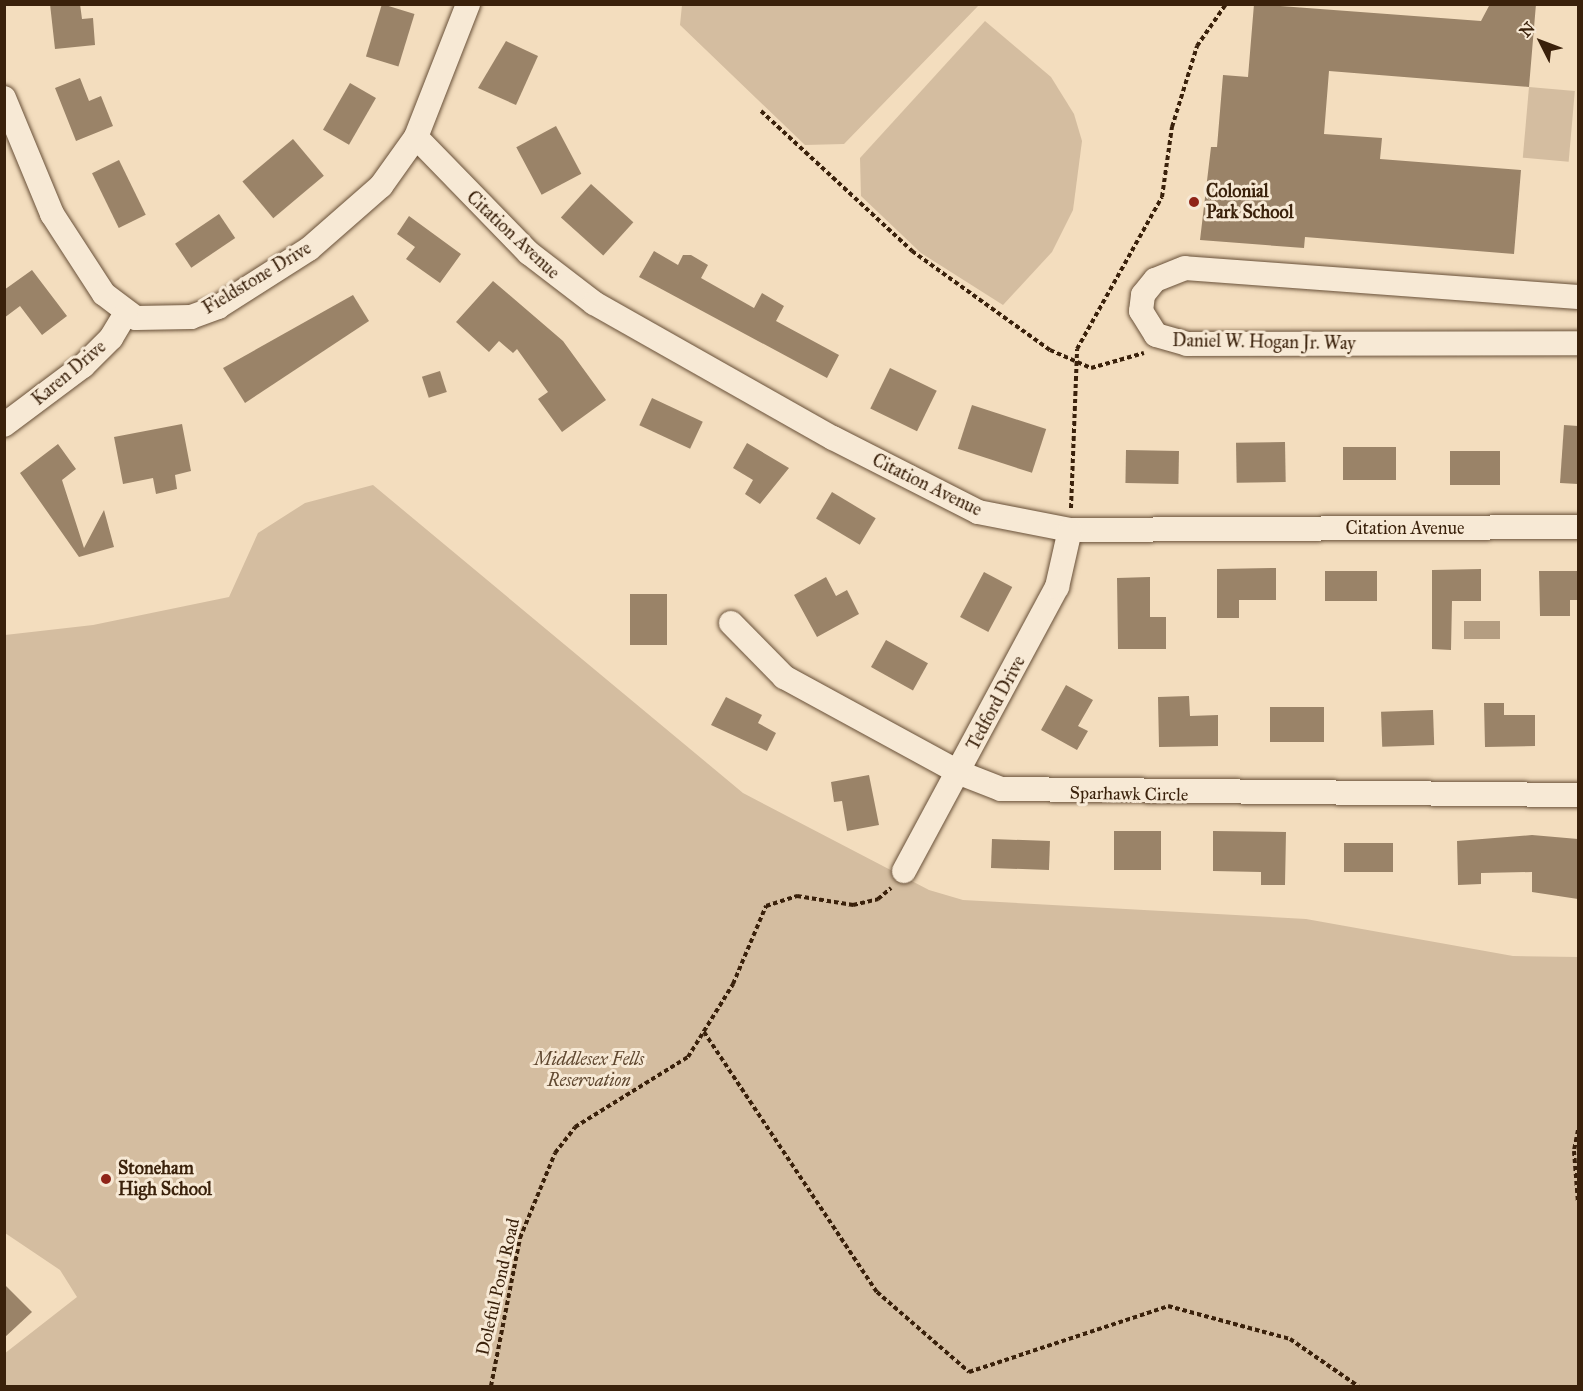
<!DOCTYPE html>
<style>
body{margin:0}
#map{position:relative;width:1583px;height:1391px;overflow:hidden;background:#f3ddbe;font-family:"IM FELL Great Primer",serif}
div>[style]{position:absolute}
.green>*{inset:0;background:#d4bda0;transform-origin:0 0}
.water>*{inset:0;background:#b49d81;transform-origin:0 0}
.building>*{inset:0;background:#9a8368;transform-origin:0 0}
.path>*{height:4px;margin-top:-2px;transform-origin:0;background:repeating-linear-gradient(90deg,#3a210b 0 4.5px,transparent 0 7.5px)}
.roads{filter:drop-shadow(0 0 2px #685038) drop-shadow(0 0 2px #685038)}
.minor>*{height:24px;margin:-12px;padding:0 12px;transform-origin:12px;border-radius:12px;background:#f7e9d5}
.dots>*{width:16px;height:16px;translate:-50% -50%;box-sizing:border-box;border:3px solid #f7e9d5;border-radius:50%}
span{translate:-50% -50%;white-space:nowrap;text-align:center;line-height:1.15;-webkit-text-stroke:6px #f7e9d5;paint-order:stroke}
.poi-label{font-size:18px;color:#3a210b;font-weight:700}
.left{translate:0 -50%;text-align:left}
.street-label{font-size:18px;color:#3a210b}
.park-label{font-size:18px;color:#604830;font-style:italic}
.frame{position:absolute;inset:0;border:6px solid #3a210b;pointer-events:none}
.north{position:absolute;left:1511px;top:12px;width:60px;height:60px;-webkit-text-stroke:4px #f7e9d5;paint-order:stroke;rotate:312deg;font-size:16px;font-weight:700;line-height:24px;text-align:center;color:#3a210b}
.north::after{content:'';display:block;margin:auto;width:21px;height:27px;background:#3a210b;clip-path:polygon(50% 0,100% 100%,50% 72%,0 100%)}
</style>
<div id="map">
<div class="green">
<div style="clip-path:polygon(682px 5px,682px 4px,979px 5px,844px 144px,805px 145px,680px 25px)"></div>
<div style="clip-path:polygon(985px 21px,1051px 77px,1074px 114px,1082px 141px,1073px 210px,1052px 252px,1003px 305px,921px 253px,861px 196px,860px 158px)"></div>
<div style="left:1529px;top:87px;width:46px;height:71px;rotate:5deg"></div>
<div style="clip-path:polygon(373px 485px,743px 793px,929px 890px,963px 900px,1306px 919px,1513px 956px,1578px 957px,1578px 1386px,5px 1386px,4px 1354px,77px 1297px,60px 1270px,5px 1233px,5px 635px,93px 625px,229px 597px,258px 533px,305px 503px)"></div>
</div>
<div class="water">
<div style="left:1464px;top:621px;width:36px;height:18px"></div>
</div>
<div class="building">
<div style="clip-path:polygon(50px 4px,80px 4px,82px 19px,93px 18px,95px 45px,55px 49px)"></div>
<div style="left:382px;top:4px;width:34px;height:55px;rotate:17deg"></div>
<div style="clip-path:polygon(1254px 4px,1481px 21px,1490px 4px,1536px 4px,1529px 87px,1329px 71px,1324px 134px,1382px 138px,1380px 159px,1521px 170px,1514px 254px,1305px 237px,1304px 248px,1200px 240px,1211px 147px,1217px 147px,1223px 75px,1248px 77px)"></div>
<div style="clip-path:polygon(506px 41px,538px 56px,516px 105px,478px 88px)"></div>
<div style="clip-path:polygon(80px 78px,89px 101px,101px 96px,113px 126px,76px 141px,55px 88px)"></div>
<div style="left:350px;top:83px;width:30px;height:54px;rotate:30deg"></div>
<div style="left:556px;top:126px;width:54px;height:45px;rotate:62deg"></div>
<div style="left:293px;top:139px;width:48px;height:66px;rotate:50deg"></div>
<div style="left:119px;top:160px;width:61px;height:30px;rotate:64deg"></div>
<div style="left:591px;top:184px;width:57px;height:45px;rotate:42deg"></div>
<div style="left:219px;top:214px;width:29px;height:53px;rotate:56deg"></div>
<div style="clip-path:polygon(409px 216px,461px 254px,440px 283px,406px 259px,415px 247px,397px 234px)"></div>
<div style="clip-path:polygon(654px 251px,678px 265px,683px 255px,691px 255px,708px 265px,701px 278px,754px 308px,762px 293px,784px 306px,776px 321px,839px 355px,827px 378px,639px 277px)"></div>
<div style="clip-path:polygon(32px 270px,67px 316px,42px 335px,20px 306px,4px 318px,4px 290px)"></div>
<div style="clip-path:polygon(493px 281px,563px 341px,606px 400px,562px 432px,538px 399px,548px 392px,517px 349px,513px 353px,499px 341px,489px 352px,456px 322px)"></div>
<div style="clip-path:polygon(353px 295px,369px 321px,245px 403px,223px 368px)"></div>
<div style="left:890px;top:368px;width:52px;height:45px;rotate:26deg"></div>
<div style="left:440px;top:371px;width:22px;height:19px;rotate:72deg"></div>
<div style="left:652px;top:398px;width:56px;height:30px;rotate:25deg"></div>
<div style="left:972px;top:405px;width:78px;height:46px;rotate:18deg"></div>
<div style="clip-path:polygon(182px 424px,191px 471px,175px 475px,177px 489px,156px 494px,153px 478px,123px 484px,114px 437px)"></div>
<div style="clip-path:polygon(1564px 425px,1578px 426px,1578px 484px,1560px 483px)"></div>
<div style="left:1285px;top:442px;width:40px;height:49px;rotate:89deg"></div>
<div style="clip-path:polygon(747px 443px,789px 468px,760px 504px,745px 494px,753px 480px,733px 468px)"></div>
<div style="clip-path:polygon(58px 444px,76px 469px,62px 480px,84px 548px,104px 510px,114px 547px,79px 557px,20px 473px)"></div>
<div style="left:1343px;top:447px;width:53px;height:33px"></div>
<div style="left:1126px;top:450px;width:53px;height:33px;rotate:1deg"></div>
<div style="left:1450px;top:451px;width:50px;height:34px"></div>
<div style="left:832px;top:492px;width:51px;height:31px;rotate:31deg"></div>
<div style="clip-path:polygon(1276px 568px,1276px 600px,1239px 600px,1239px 618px,1217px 618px,1217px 569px)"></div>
<div style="clip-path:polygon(1481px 569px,1481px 601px,1452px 601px,1451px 650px,1432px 649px,1432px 570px)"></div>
<div style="left:1325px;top:571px;width:52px;height:30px"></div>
<div style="clip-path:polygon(1539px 571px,1578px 571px,1578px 600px,1570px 600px,1570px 616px,1540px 616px)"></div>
<div style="left:984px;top:572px;width:32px;height:51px;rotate:28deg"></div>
<div style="clip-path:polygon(826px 577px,836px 596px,847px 590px,859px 614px,817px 637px,794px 595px)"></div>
<div style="clip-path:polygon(1150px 577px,1150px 617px,1166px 617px,1166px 649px,1118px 649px,1117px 578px)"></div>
<div style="left:630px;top:594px;width:37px;height:51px"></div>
<div style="left:886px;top:640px;width:48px;height:31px;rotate:29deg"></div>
<div style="clip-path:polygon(1066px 685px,1093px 700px,1078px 726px,1088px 731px,1077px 750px,1041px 730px)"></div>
<div style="clip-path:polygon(1189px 696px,1190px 716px,1218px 715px,1218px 746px,1159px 747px,1158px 697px)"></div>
<div style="clip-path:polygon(726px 697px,762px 715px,758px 723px,776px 733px,767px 751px,711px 725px)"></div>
<div style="clip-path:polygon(1484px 703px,1504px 703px,1504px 715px,1535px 715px,1535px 746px,1485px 747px)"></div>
<div style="left:1270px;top:707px;width:54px;height:35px"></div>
<div style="left:1433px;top:710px;width:35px;height:52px;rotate:88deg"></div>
<div style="clip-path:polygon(869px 775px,879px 825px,847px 831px,842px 801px,834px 802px,831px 782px)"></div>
<div style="left:1114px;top:831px;width:47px;height:39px"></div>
<div style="clip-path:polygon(1213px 831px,1286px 832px,1285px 885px,1261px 885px,1261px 872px,1213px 871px)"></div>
<div style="clip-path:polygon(1532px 835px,1578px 839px,1578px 899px,1532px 892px,1532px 872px,1481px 873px,1481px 884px,1458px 885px,1457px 841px)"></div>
<div style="left:992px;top:839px;width:58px;height:29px;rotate:2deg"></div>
<div style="left:1344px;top:843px;width:49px;height:29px"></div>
<div style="clip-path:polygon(4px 1284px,32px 1312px,4px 1338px)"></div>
</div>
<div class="path">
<div style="left:761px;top:111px;width:206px;rotate:42.8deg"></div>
<div style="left:912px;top:251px;width:170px;rotate:35.7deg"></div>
<div style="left:1050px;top:350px;width:45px;rotate:23.7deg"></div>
<div style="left:1091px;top:368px;width:55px;rotate:-15.8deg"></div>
<div style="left:1071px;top:508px;width:159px;rotate:-87.8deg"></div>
<div style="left:1077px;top:349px;width:174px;rotate:-60.8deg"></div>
<div style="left:1162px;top:197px;width:71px;rotate:-81.9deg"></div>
<div style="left:1172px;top:127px;width:85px;rotate:-72.8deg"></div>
<div style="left:1197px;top:46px;width:51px;rotate:-55.4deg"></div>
<div style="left:704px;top:1032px;width:312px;rotate:56.4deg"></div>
<div style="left:877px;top:1292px;width:122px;rotate:41deg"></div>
<div style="left:969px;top:1372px;width:210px;rotate:-18.3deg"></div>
<div style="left:1168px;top:1306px;width:126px;rotate:15.1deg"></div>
<div style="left:1290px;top:1339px;width:83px;rotate:34.7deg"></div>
<div style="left:1578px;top:1130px;width:21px;rotate:101deg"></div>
<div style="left:1574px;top:1151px;width:52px;rotate:85.6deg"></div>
<div style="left:491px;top:1386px;width:151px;rotate:-78.9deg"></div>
<div style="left:520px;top:1238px;width:92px;rotate:-67.6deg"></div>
<div style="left:555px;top:1153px;width:33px;rotate:-52deg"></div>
<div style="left:575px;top:1127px;width:133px;rotate:-31.8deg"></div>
<div style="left:688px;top:1057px;width:86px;rotate:-58.3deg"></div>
<div style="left:733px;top:984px;width:85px;rotate:-67.1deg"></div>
<div style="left:766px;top:906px;width:33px;rotate:-18deg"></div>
<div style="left:797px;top:896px;width:57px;rotate:9.1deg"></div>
<div style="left:853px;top:905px;width:26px;rotate:-13deg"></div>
<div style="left:878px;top:899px;width:17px;rotate:-40deg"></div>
</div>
<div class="roads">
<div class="minor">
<div style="left:4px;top:98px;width:126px;rotate:67.5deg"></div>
<div style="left:52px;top:214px;width:95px;rotate:57deg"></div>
<div style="left:104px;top:294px;width:40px;rotate:37deg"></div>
<div style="left:136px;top:318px;width:55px;rotate:-1deg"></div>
<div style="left:191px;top:317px;width:29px;rotate:-20deg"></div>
<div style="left:218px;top:307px;width:108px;rotate:-32.5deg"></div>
<div style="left:309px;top:249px;width:96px;rotate:-41.2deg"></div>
<div style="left:381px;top:186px;width:60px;rotate:-54.5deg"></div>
<div style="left:416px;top:137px;width:143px;rotate:-68.6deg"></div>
<div style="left:416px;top:137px;width:162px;rotate:45.8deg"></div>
<div style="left:529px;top:253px;width:82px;rotate:37.6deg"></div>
<div style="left:594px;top:303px;width:274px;rotate:29.5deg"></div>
<div style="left:833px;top:438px;width:163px;rotate:27deg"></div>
<div style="left:978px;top:512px;width:94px;rotate:11.1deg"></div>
<div style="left:1070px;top:530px;width:508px;rotate:-0.34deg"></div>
<div style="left:1578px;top:297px;width:394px;rotate:-175.8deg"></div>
<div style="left:1185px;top:268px;width:32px;rotate:158deg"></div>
<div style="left:1155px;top:280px;width:19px;rotate:129deg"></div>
<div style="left:1143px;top:295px;width:16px;rotate:97deg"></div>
<div style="left:1141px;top:311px;width:28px;rotate:58deg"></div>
<div style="left:1156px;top:335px;width:32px;rotate:16deg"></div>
<div style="left:1187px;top:344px;width:391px;rotate:-0.1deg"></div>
<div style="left:4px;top:425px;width:99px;rotate:-36.8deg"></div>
<div style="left:83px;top:366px;width:40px;rotate:-45deg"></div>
<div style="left:111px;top:338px;width:29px;rotate:-59deg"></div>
<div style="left:731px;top:623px;width:76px;rotate:45.5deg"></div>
<div style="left:784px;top:677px;width:200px;rotate:28.6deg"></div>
<div style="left:960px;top:773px;width:44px;rotate:21.3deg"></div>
<div style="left:1001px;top:789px;width:577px;rotate:0.6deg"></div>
<div style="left:904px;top:871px;width:323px;rotate:-61.7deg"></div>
<div style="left:1057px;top:587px;width:58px;rotate:-77.2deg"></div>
</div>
</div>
<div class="dots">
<div style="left:1194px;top:202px;background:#8f2418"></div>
<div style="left:106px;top:1179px;background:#8f2418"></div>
</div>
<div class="poi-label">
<span class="left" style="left:1206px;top:202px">Colonial<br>Park School</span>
<span class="left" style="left:118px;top:1179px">Stoneham<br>High School</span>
</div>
<div class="street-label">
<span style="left:513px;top:235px;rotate:43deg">Citation Avenue</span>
<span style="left:257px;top:278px;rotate:-31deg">Fieldstone Drive</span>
<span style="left:1264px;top:342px;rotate:1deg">Daniel W. Hogan Jr. Way</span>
<span style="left:69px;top:373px;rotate:-40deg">Karen Drive</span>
<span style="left:927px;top:485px;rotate:26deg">Citation Avenue</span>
<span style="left:1405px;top:528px">Citation Avenue</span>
<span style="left:996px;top:703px;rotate:-62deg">Tedford Drive</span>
<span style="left:1129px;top:794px;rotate:1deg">Sparhawk Circle</span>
<span style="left:498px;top:1287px;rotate:-77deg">Doleful Pond Road</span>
</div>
<div class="park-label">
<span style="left:589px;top:1070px">Middlesex Fells<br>Reservation</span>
</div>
<div class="frame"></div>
<div class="north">N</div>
</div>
